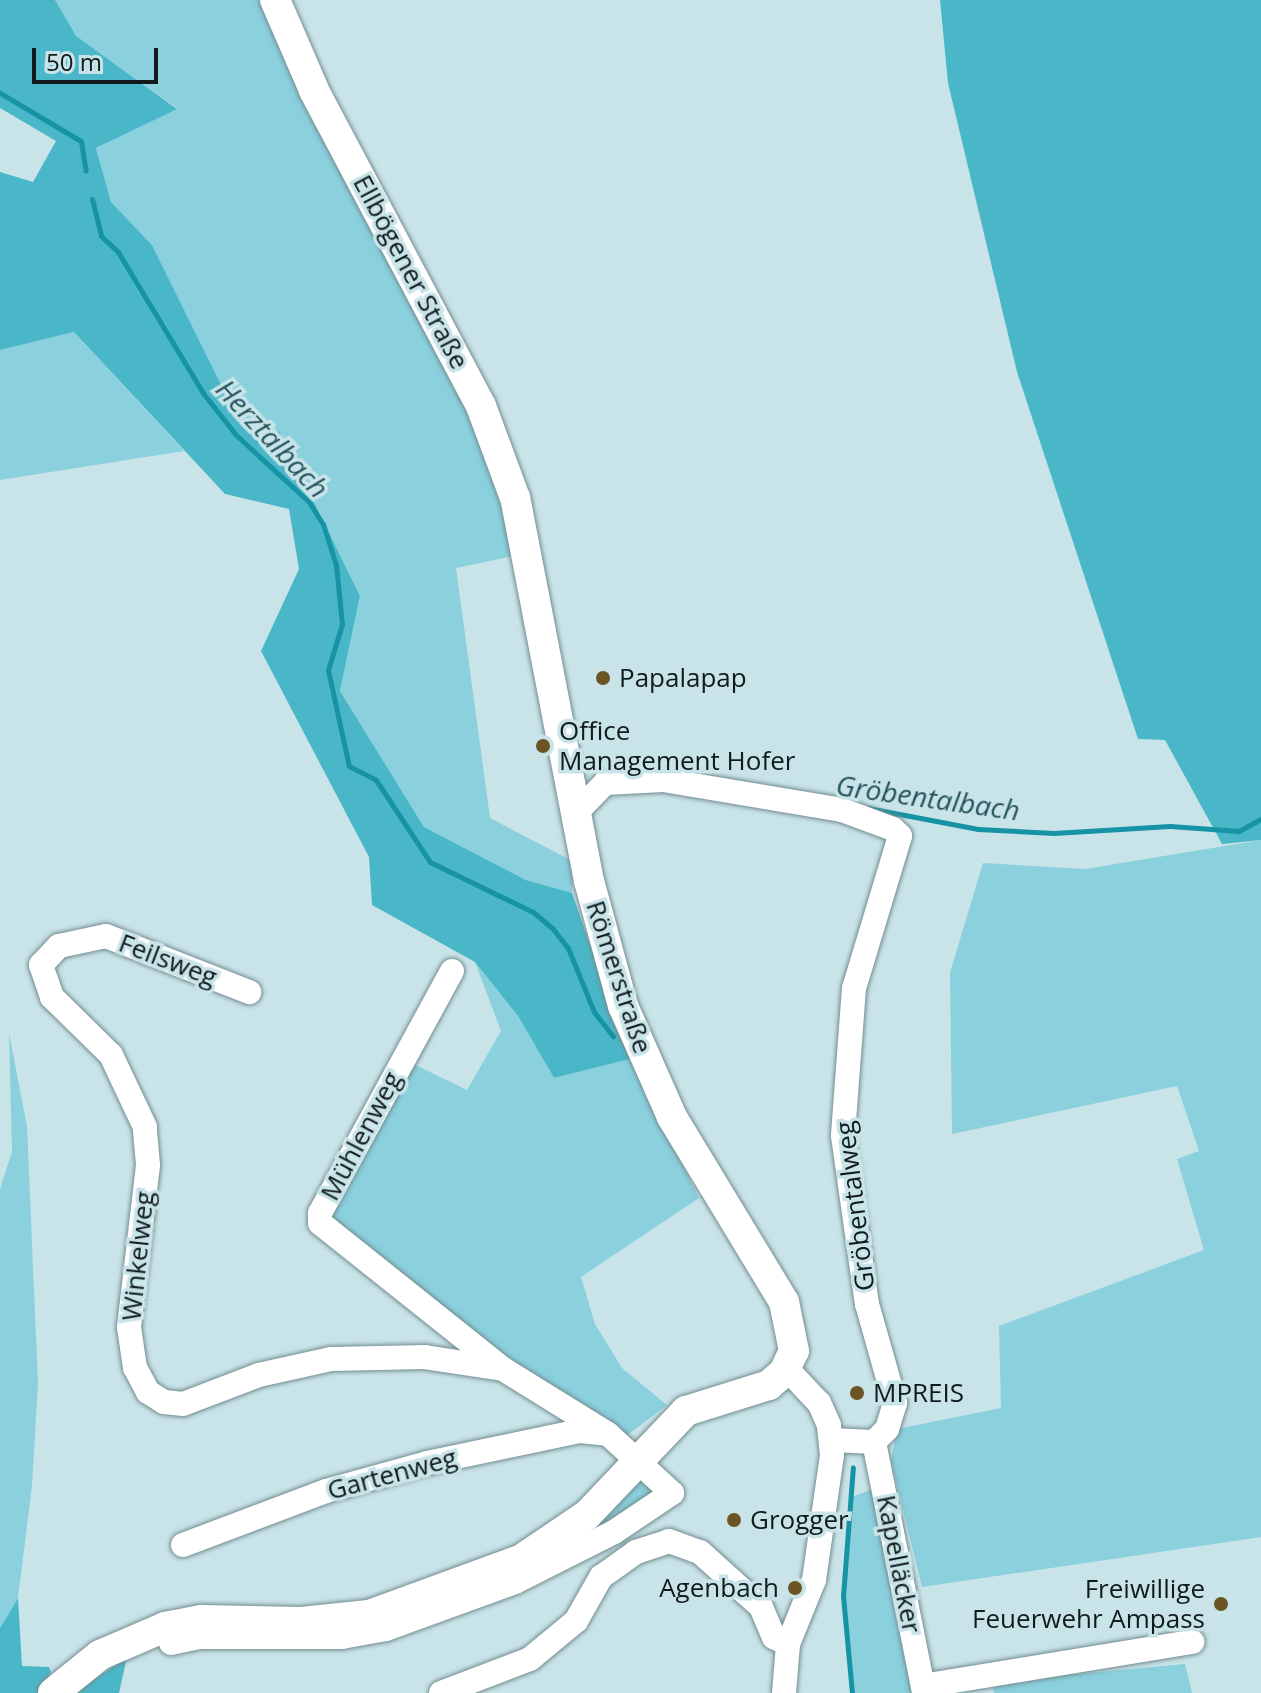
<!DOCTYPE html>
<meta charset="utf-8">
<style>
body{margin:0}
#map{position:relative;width:1261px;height:1693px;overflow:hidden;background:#c9e4e9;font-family:"Open Sans",sans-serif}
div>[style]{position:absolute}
.green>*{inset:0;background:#8ad0dd}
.forest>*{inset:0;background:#4ab7c8}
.stream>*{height:5px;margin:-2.5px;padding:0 2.5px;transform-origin:2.5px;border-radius:2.5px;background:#1693a4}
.roads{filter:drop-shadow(0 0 2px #738c90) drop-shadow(0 0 2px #738c90)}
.minor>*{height:24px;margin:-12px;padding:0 12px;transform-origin:12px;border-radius:12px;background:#fff}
.major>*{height:30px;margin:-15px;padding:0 15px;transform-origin:15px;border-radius:15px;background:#fff}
.dots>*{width:22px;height:22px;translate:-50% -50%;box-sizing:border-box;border:4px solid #c9e4e9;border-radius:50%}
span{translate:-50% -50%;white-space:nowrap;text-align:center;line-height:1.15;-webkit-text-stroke:7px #c9e4e9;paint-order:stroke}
.street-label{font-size:26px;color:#111b1c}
.poi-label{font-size:26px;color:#111b1c}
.left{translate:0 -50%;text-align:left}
.right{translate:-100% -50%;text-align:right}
.water-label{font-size:28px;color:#25545c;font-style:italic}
.scale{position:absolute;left:32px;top:48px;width:126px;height:36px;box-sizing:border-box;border:4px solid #111b1c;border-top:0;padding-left:10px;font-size:24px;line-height:28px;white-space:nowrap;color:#111b1c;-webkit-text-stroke:6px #c9e4e9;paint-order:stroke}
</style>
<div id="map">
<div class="green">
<div style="clip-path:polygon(55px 0,260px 0,462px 395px,519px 555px,456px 568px,490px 818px,572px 861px,572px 893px,526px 880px,424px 827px,340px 691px,360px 596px,281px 433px,242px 427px,152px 245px,111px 202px,96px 148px,177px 108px,75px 36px)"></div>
<div style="clip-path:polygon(74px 332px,184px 451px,0 480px,0 350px)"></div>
<div style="clip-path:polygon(1261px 840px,1261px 1537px,922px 1587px,891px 1460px,897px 1429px,1001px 1408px,999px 1326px,1204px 1250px,1177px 1159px,1199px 1151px,1177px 1086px,952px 1134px,950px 973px,983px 863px,1085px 869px)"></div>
<div style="clip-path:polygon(475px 962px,518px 1016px,554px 1078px,630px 1059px,699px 1198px,581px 1277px,595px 1324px,622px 1368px,667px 1405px,625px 1437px,324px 1234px,401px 1058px,467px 1090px,501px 1031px)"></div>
<div style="clip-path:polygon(9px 1033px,27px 1126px,38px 1383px,32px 1486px,18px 1598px,0 1628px,0 1189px,12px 1152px)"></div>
<div style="clip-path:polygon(639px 1476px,651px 1484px,650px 1502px,580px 1539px)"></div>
<div style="clip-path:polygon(873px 1489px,917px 1693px,852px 1693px,851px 1687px,843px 1596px,851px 1497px)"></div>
<div style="clip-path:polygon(1185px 1664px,1192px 1693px,994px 1693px,992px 1682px)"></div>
</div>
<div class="forest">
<div style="clip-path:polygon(0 0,55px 0,76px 36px,177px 109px,96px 148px,111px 202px,152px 245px,242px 427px,280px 432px,360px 596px,340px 691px,424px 827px,526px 880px,572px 893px,630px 1059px,554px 1078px,518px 1016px,475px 962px,372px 905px,369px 857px,261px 651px,299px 569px,289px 509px,225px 494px,74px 332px,0 350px,0 172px,33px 182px,56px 141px,0 108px)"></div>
<div style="clip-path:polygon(940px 0,1261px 0,1261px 840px,1222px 844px,1165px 740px,1138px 739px,1017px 372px,948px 83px)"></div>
<div style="clip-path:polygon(18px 1598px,22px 1666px,49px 1667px,51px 1672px,39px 1693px,0 1693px,0 1628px)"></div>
<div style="clip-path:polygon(127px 1657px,119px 1693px,75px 1693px)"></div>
</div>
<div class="stream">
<div style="left:0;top:93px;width:94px;rotate:30.7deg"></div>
<div style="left:81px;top:141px;width:30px;rotate:81deg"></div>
<div style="left:92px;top:199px;width:38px;rotate:76deg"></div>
<div style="left:101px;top:236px;width:23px;rotate:43deg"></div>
<div style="left:118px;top:252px;width:165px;rotate:58.9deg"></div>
<div style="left:203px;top:393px;width:53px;rotate:51.8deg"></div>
<div style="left:236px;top:435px;width:99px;rotate:42.5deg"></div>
<div style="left:309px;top:502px;width:26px;rotate:58deg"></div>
<div style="left:323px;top:524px;width:43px;rotate:72.4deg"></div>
<div style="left:336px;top:565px;width:59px;rotate:84.2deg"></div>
<div style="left:342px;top:624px;width:48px;rotate:106.9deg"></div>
<div style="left:328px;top:670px;width:98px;rotate:77.7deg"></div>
<div style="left:349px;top:766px;width:30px;rotate:27deg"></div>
<div style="left:376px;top:780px;width:98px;rotate:56.6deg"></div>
<div style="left:430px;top:862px;width:114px;rotate:25.9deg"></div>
<div style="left:533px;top:912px;width:26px;rotate:40deg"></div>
<div style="left:553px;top:929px;width:24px;rotate:52deg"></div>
<div style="left:568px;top:948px;width:69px;rotate:67.9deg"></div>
<div style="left:594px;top:1012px;width:31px;rotate:52deg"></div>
<div style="left:868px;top:808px;width:112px;rotate:10.8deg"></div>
<div style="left:978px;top:829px;width:76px;rotate:3deg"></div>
<div style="left:1054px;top:833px;width:116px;rotate:-3.5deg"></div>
<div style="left:1170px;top:826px;width:69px;rotate:4.1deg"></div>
<div style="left:1239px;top:831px;width:25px;rotate:-29deg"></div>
<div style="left:852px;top:1693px;width:97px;rotate:-95.3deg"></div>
<div style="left:843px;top:1596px;width:129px;rotate:-85.6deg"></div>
</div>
<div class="roads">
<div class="minor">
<div style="left:577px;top:812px;width:40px;rotate:-46deg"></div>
<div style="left:605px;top:783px;width:58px;rotate:-3deg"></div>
<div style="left:663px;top:780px;width:181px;rotate:9.5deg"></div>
<div style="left:842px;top:810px;width:54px;rotate:20.4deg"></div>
<div style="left:893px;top:829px;width:10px;rotate:45deg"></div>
<div style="left:900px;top:836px;width:159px;rotate:106.8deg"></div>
<div style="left:854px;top:988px;width:148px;rotate:94.3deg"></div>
<div style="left:843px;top:1136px;width:170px;rotate:81.9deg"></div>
<div style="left:867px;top:1304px;width:103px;rotate:74.2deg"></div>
<div style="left:895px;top:1403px;width:27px;rotate:107deg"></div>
<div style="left:887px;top:1429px;width:18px;rotate:135deg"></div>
<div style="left:874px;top:1442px;width:42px;rotate:-177.3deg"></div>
<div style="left:452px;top:971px;width:276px;rotate:118.6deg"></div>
<div style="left:320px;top:1213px;width:10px;rotate:90deg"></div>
<div style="left:320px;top:1223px;width:234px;rotate:38.6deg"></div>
<div style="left:874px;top:1442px;width:256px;rotate:78.7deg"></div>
<div style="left:183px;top:1545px;width:153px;rotate:-20.7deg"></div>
<div style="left:326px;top:1491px;width:105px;rotate:-15.5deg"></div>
<div style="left:427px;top:1463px;width:156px;rotate:-11.8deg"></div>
<div style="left:580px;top:1431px;width:27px;rotate:6deg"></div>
<div style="left:171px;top:1643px;width:29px;rotate:-12deg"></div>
<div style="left:199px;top:1637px;width:143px"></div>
<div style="left:342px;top:1637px;width:45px;rotate:-10.3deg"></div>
<div style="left:386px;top:1629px;width:137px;rotate:-20deg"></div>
<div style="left:515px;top:1582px;width:111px;rotate:-26.8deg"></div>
<div style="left:614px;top:1532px;width:70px;rotate:-33.9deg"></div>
<div style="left:672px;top:1493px;width:87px;rotate:-137.3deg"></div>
<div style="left:608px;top:1434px;width:123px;rotate:-148.2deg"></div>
<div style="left:503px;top:1369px;width:79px;rotate:-171.3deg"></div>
<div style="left:425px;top:1357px;width:94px;rotate:178.8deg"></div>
<div style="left:331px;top:1359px;width:74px;rotate:167.5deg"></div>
<div style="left:259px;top:1375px;width:81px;rotate:159.1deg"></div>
<div style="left:183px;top:1404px;width:19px;rotate:-174deg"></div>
<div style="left:164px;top:1402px;width:19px;rotate:-148deg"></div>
<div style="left:148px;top:1392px;width:27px;rotate:-118deg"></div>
<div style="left:135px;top:1368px;width:41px;rotate:-98.3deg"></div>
<div style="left:129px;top:1327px;width:163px;rotate:-83.3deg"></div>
<div style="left:148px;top:1165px;width:38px;rotate:-95deg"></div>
<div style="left:145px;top:1127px;width:80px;rotate:-115.3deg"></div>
<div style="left:111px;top:1055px;width:83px;rotate:-135.5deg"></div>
<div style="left:52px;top:997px;width:34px;rotate:-109deg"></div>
<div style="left:41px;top:965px;width:26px;rotate:-47deg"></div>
<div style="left:59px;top:946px;width:48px;rotate:-12deg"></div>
<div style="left:106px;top:936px;width:154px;rotate:21.4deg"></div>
<div style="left:923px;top:1686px;width:273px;rotate:-9.3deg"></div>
<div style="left:441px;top:1693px;width:95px;rotate:-20.9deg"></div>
<div style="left:530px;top:1659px;width:60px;rotate:-39.6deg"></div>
<div style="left:576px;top:1621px;width:51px;rotate:-60.4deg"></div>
<div style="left:601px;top:1577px;width:43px;rotate:-35.5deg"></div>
<div style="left:636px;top:1552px;width:35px;rotate:-18deg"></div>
<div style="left:669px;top:1541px;width:33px;rotate:20deg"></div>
<div style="left:700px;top:1552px;width:82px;rotate:42deg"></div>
<div style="left:761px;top:1607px;width:33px;rotate:67deg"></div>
<div style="left:774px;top:1637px;width:16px;rotate:27deg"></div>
<div style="left:784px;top:1693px;width:49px;rotate:-85.3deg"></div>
<div style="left:788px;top:1644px;width:69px;rotate:-67.9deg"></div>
<div style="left:814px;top:1580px;width:126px;rotate:-81.8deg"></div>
<div style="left:832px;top:1455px;width:30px;rotate:-96deg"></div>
<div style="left:829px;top:1425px;width:24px;rotate:-114deg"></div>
<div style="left:819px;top:1403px;width:47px;rotate:-133.3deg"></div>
</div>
<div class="major">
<div style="left:53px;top:1693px;width:60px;rotate:-39deg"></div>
<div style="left:100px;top:1655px;width:71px;rotate:-23.3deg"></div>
<div style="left:165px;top:1627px;width:38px;rotate:-11deg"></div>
<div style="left:202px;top:1620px;width:99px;rotate:1.2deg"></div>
<div style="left:301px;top:1622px;width:68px;rotate:-5.9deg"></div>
<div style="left:369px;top:1615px;width:163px;rotate:-20.1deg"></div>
<div style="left:522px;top:1559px;width:78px;rotate:-34.1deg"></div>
<div style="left:587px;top:1515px;width:144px;rotate:-46.4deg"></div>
<div style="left:686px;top:1411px;width:87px;rotate:-17.4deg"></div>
<div style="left:769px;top:1385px;width:20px;rotate:-41deg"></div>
<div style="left:784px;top:1372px;width:23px;rotate:-65deg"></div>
<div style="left:794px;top:1351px;width:50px;rotate:-101.5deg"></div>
<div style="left:784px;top:1302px;width:216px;rotate:-121.2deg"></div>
<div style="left:672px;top:1117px;width:121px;rotate:-113.8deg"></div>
<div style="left:623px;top:1006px;width:130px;rotate:-105.2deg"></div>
<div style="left:589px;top:881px;width:390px;rotate:-100.9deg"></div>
<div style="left:515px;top:498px;width:98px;rotate:-110.3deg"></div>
<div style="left:481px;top:406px;width:357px;rotate:-117.9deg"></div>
<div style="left:314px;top:90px;width:98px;rotate:-113.4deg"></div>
</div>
</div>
<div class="dots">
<div style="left:603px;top:678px;background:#6c5525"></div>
<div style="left:543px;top:746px;background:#6c5525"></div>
<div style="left:857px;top:1393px;background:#6c5525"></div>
<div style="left:734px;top:1520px;background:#6c5525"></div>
<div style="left:795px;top:1588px;background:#6c5525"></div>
<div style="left:1221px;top:1604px;background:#6c5525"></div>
</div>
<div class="street-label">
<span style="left:411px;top:272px;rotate:62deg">Ellbögener Straße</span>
<span style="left:168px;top:960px;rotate:21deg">Feilsweg</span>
<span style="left:619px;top:977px;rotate:72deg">Römerstraße</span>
<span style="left:361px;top:1136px;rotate:-62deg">Mühlenweg</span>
<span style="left:855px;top:1206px;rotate:-97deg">Gröbentalweg</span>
<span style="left:138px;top:1256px;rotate:-84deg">Winkelweg</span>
<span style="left:392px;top:1474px;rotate:-15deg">Gartenweg</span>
<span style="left:899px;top:1564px;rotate:79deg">Kapelläcker</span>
</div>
<div class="poi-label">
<span class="left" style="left:619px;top:678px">Papalapap</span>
<span class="left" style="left:559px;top:746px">Office<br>Management Hofer</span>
<span class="left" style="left:873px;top:1393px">MPREIS</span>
<span class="left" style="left:750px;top:1520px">Grogger</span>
<span class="right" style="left:779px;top:1588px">Agenbach</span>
<span class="right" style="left:1205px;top:1604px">Freiwillige<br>Feuerwehr Ampass</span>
</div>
<div class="water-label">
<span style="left:273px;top:438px;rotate:47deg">Herztalbach</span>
<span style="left:928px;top:797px;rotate:8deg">Gröbentalbach</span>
</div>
<div class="scale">50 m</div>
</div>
